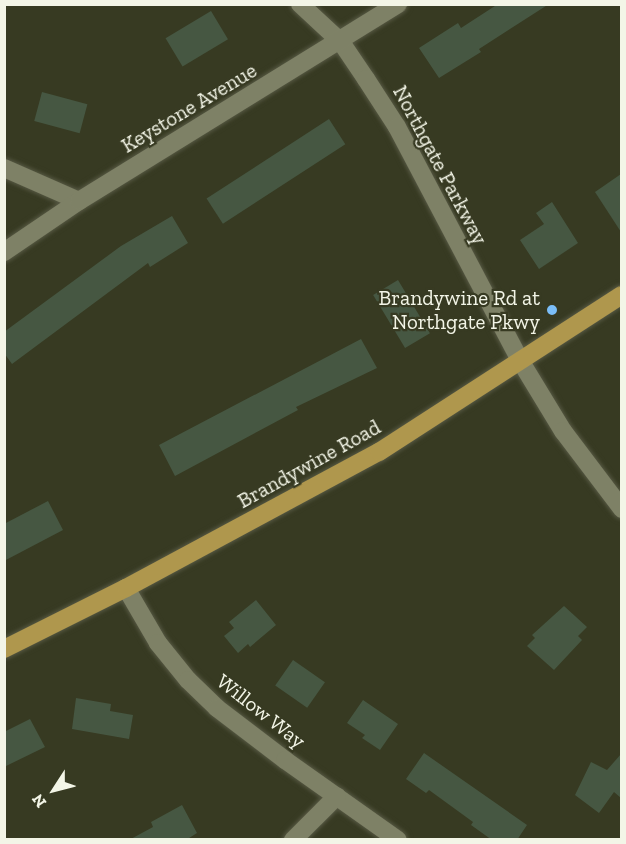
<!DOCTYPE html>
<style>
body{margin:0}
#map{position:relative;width:626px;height:844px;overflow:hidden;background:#373a22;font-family:"Zilla Slab",serif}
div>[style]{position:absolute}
.building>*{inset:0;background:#465742;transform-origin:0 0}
.roads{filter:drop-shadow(0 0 2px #565843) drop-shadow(0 0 2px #565843)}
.minor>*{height:18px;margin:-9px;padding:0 9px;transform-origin:9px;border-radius:9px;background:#7e8166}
.major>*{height:18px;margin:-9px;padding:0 9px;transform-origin:9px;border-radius:9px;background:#af974d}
.dots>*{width:16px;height:16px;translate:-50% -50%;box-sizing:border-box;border:3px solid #373a22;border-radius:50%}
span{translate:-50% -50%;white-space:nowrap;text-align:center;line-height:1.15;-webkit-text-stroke:4.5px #373a22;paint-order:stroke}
.street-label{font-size:21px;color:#f3f5e7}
.poi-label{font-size:21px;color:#f3f5e7}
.right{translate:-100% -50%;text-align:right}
.frame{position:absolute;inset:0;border:6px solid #f3f5e7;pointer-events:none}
.north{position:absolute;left:24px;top:760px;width:60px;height:60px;-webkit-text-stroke:4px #373a22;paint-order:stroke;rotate:234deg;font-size:16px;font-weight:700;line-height:24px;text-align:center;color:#f3f5e7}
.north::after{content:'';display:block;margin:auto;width:21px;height:27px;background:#f3f5e7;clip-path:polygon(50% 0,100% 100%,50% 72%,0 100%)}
</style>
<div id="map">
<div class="building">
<div style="clip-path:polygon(498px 4px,549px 4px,479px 49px,481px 52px,439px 78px,419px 48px,458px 23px,461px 28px)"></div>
<div style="left:211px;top:11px;width:33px;height:53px;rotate:59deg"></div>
<div style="left:42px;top:92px;width:47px;height:30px;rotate:15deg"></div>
<div style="left:329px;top:119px;width:30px;height:146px;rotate:57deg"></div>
<div style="clip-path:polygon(621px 174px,621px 232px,595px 192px)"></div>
<div style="clip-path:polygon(552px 202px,578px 243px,539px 269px,520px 240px,544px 224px,536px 213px)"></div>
<div style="clip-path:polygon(172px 216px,188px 243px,150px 267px,148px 263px,12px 364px,4px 353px,4px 332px,121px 246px)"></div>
<div style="left:398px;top:280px;width:62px;height:29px;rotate:59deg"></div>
<div style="clip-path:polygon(361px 339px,377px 368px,296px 407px,298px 410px,175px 476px,159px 445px)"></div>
<div style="clip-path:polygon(48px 501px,63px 530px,4px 561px,4px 524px)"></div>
<div style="clip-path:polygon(256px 600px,276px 625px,250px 647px,248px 644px,238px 653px,224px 636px,234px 628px,229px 622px)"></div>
<div style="clip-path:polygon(564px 606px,587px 627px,578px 636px,582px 640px,554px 670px,527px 646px,535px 638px,532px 635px)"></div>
<div style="left:293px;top:660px;width:39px;height:31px;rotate:35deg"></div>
<div style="clip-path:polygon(76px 698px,111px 704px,110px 711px,133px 715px,129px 739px,72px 729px)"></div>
<div style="clip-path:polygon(363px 700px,398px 724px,380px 750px,362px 738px,365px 735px,347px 723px)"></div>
<div style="clip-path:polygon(30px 719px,45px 747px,4px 767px,4px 732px)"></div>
<div style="clip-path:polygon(424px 753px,527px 825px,517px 840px,492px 840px,471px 825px,473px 822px,429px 790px,426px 793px,406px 779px)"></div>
<div style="clip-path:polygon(621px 754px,621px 798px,614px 792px,599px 813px,575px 795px,591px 762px,607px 770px)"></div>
<div style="clip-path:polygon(182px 805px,197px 833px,186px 840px,129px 840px,153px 827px,151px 822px)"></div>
</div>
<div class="roads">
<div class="minor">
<div style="left:300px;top:4px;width:56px;rotate:42.8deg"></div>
<div style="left:341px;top:42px;width:45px;rotate:56deg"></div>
<div style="left:366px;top:79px;width:57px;rotate:57.1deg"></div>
<div style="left:397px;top:127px;width:266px;rotate:62.2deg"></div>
<div style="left:521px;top:362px;width:81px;rotate:58.7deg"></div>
<div style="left:563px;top:431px;width:98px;rotate:52.9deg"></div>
<div style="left:4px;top:168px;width:82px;rotate:23.7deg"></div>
<div style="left:4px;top:252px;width:91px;rotate:-34.2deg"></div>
<div style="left:79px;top:201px;width:375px;rotate:-31.7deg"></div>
<div style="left:126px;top:588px;width:64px;rotate:59.8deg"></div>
<div style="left:158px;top:643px;width:48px;rotate:51deg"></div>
<div style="left:188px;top:680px;width:40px;rotate:44deg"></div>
<div style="left:217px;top:708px;width:86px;rotate:37.4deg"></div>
<div style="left:285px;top:760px;width:138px;rotate:35.3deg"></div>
<div style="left:293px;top:840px;width:62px;rotate:-45deg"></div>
</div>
<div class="major">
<div style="left:4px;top:649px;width:136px;rotate:-26.6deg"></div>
<div style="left:126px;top:588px;width:287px;rotate:-28.3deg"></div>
<div style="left:379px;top:452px;width:289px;rotate:-32.9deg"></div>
</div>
</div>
<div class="dots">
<div style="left:552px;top:310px;background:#7bbef8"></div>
</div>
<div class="street-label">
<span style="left:189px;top:108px;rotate:-31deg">Keystone Avenue</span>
<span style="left:440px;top:165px;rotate:62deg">Northgate Parkway</span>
<span style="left:309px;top:464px;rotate:-29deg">Brandywine Road</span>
<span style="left:261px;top:711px;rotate:38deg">Willow Way</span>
</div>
<div class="poi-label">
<span class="right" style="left:540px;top:310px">Brandywine Rd at<br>Northgate Pkwy</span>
</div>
<div class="frame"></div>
<div class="north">N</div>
</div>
